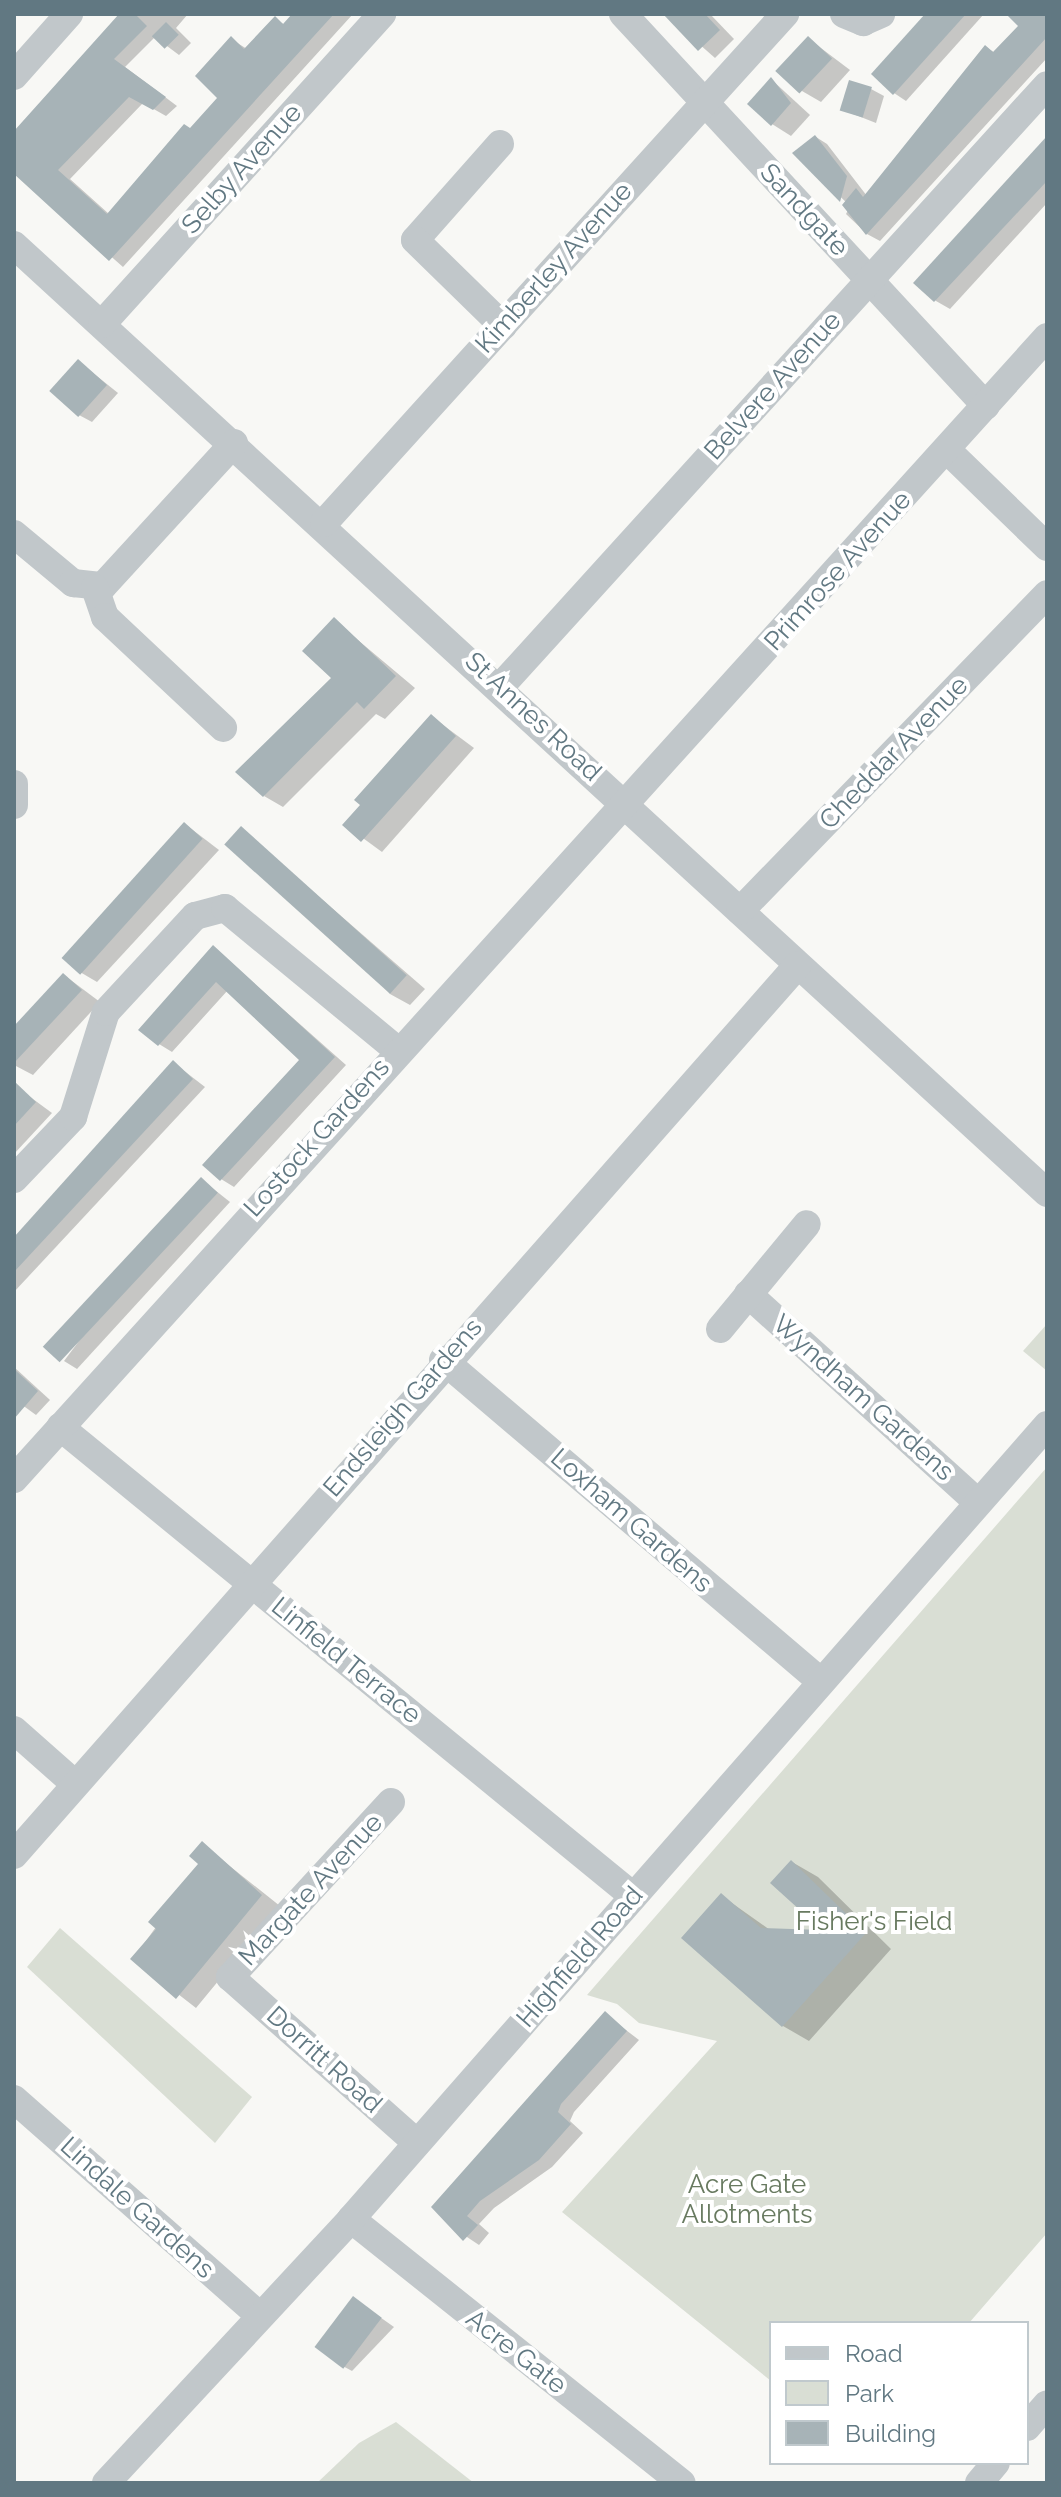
<!DOCTYPE html>
<style>
body{margin:0}
#map{position:relative;width:1061px;height:2497px;overflow:hidden;background:#f8f8f5;font-family:Raleway,sans-serif}
div>[style]{position:absolute}
.green>*{inset:0;background:#d9ded4}
.shadow>*{inset:0;background:#0003}
.building>*{inset:0;background:#a7b3b7;transform-origin:0 0}
.minor>*{height:28px;margin:-14px;padding:0 14px;transform-origin:14px;border-radius:14px;background:#c1c7ca}
span{translate:-50% -50%;white-space:nowrap;text-align:center;line-height:1.15;-webkit-text-stroke:8px #fff;paint-order:stroke}
.street-label{font-size:26px;color:#617882}
.park-label{font-size:26px;color:#687a60}
.frame{position:absolute;inset:0;border:16px solid #617882;pointer-events:none}
.legend{position:absolute;left:769px;top:2321px;width:260px;height:144px;box-sizing:border-box;background:#fff;border:2px solid #c0c9cd;margin:0;padding:10px 14px;list-style:none;font-size:24px;color:#617882}
.legend li{display:flex;align-items:center;gap:16px;height:40px}
.legend b{width:40px;border:2px solid #c0c9cd}
</style>
<div id="map">
<div class="green">
<div style="clip-path:polygon(1047px 1324px,1047px 1371px,1023px 1351px)"></div>
<div style="clip-path:polygon(1047px 1467px,1047px 2233px,969px 2323px,771px 2323px,771px 2381px,562px 2212px,717px 2041px,639px 2023px,617px 2004px,587px 1995px)"></div>
<div style="clip-path:polygon(60px 1928px,252px 2097px,215px 2143px,27px 1967px)"></div>
<div style="clip-path:polygon(396px 2422px,474px 2483px,317px 2483px,359px 2443px)"></div>
</div>
<div class="shadow">
<div style="clip-path:polygon(121px 14px,188px 14px,176px 28px,191px 43px,179px 55px,155px 37px,125px 67px,177px 106px,166px 116px,143px 103px,70px 179px,109px 214px,220px 98px,231px 39px,247px 49px,275px 19px,285px 25px,294px 14px,353px 14px,123px 267px,14px 171px,14px 133px)"></div>
<div style="clip-path:polygon(665px 14px,710px 14px,734px 39px,715px 58px)"></div>
<div style="clip-path:polygon(927px 14px,984px 14px,906px 101px,894px 93px)"></div>
<div style="clip-path:polygon(1018px 14px,1047px 14px,1047px 58px,880px 241px,867px 234px,846px 214px,850px 206px,795px 153px,816px 137px,827px 144px,867px 196px,986px 47px,995px 53px,1021px 26px)"></div>
<div style="clip-path:polygon(809px 39px,850px 70px,821px 102px,802px 91px)"></div>
<div style="clip-path:polygon(772px 80px,810px 115px,791px 136px,772px 124px)"></div>
<div style="clip-path:polygon(871px 89px,884px 96px,876px 123px,843px 110px)"></div>
<div style="clip-path:polygon(1047px 140px,1047px 203px,950px 309px,936px 301px,916px 282px)"></div>
<div style="clip-path:polygon(78px 361px,118px 393px,92px 422px,79px 415px)"></div>
<div style="clip-path:polygon(334px 620px,415px 688px,385px 719px,376px 714px,283px 807px,264px 796px,334px 678px)"></div>
<div style="clip-path:polygon(431px 716px,474px 748px,382px 852px,345px 825px)"></div>
<div style="clip-path:polygon(185px 824px,219px 850px,97px 982px,80px 972px)"></div>
<div style="clip-path:polygon(241px 829px,425px 989px,410px 1005px,390px 994px)"></div>
<div style="clip-path:polygon(213px 947px,346px 1065px,234px 1187px,221px 1179px,302px 1060px,228px 990px,172px 1052px,159px 1044px)"></div>
<div style="clip-path:polygon(64px 975px,100px 1002px,33px 1075px,14px 1065px,14px 1029px)"></div>
<div style="clip-path:polygon(174px 1063px,205px 1087px,14px 1292px,14px 1241px)"></div>
<div style="clip-path:polygon(18px 1088px,52px 1113px,14px 1154px,14px 1093px)"></div>
<div style="clip-path:polygon(201px 1179px,230px 1202px,77px 1369px,64px 1361px)"></div>
<div style="clip-path:polygon(14px 1367px,50px 1400px,36px 1415px,14px 1399px)"></div>
<div style="clip-path:polygon(202px 1844px,280px 1906px,196px 2008px,133px 1959px,201px 1864px)"></div>
<div style="clip-path:polygon(792px 1862px,818px 1877px,891px 1949px,809px 2041px,783px 2026px,722px 1896px,770px 1930px,828px 1932px)"></div>
<div style="clip-path:polygon(605px 2014px,639px 2040px,574px 2112px,570px 2121px,583px 2133px,552px 2167px,494px 2208px,479px 2224px,489px 2233px,479px 2245px,467px 2237px,434px 2207px)"></div>
<div style="clip-path:polygon(353px 2298px,394px 2327px,352px 2371px,339px 2364px)"></div>
</div>
<div class="building">
<div style="clip-path:polygon(119px 14px,135px 14px,147px 26px,114px 59px,166px 97px,153px 110px,129px 97px,58px 170px,107px 214px,184px 124px,190px 128px,217px 98px,195px 76px,231px 36px,244px 49px,275px 16px,283px 24px,292px 14px,334px 14px,109px 261px,14px 174px,14px 131px)"></div>
<div style="clip-path:polygon(663px 14px,705px 14px,720px 30px,698px 51px)"></div>
<div style="clip-path:polygon(925px 14px,966px 14px,893px 95px,871px 74px)"></div>
<div style="clip-path:polygon(1006px 14px,1047px 14px,1047px 37px,866px 235px,842px 205px,856px 188px,863px 197px,985px 45px,993px 52px,1018px 26px)"></div>
<div style="left:166px;top:22px;width:18px;height:20px;rotate:45deg"></div>
<div style="left:808px;top:36px;width:33px;height:48px;rotate:43deg"></div>
<div style="clip-path:polygon(771px 77px,791px 103px,771px 126px,747px 104px)"></div>
<div style="left:849px;top:80px;width:24px;height:32px;rotate:17deg"></div>
<div style="clip-path:polygon(815px 135px,847px 176px,840px 202px,792px 153px)"></div>
<div style="clip-path:polygon(1047px 136px,1047px 181px,934px 302px,913px 283px)"></div>
<div style="left:78px;top:359px;width:39px;height:43px;rotate:42deg"></div>
<div style="clip-path:polygon(334px 617px,396px 676px,364px 709px,357px 702px,263px 797px,235px 772px,331px 678px,302px 651px)"></div>
<div style="clip-path:polygon(431px 714px,456px 736px,361px 842px,342px 825px,360px 805px,354px 800px)"></div>
<div style="left:184px;top:822px;width:25px;height:183px;rotate:42deg"></div>
<div style="left:241px;top:826px;width:223px;height:25px;rotate:42deg"></div>
<div style="clip-path:polygon(213px 945px,335px 1057px,220px 1181px,202px 1165px,299px 1060px,216px 982px,158px 1046px,138px 1030px)"></div>
<div style="clip-path:polygon(63px 973px,82px 990px,14px 1063px,14px 1026px)"></div>
<div style="clip-path:polygon(173px 1060px,193px 1079px,14px 1272px,14px 1237px)"></div>
<div style="clip-path:polygon(14px 1081px,36px 1102px,14px 1126px)"></div>
<div style="left:201px;top:1177px;width:23px;height:232px;rotate:43deg"></div>
<div style="clip-path:polygon(14px 1369px,38px 1391px,14px 1419px)"></div>
<div style="clip-path:polygon(202px 1841px,262px 1895px,176px 1999px,130px 1959px,156px 1929px,148px 1922px,198px 1864px,189px 1856px)"></div>
<div style="clip-path:polygon(791px 1860px,866px 1933px,782px 2027px,681px 1938px,721px 1893px,761px 1928px,822px 1930px,770px 1883px)"></div>
<div style="clip-path:polygon(605px 2011px,627px 2031px,561px 2104px,558px 2112px,571px 2124px,539px 2160px,480px 2201px,467px 2216px,478px 2225px,463px 2241px,431px 2207px)"></div>
<div style="left:353px;top:2296px;width:36px;height:64px;rotate:37deg"></div>
</div>
<div class="minor">
<div style="left:623px;top:14px;width:534px;rotate:47.2deg"></div>
<div style="left:844px;top:14px;width:21px;rotate:23deg"></div>
<div style="left:863px;top:22px;width:20px;rotate:-24deg"></div>
<div style="left:14px;top:76px;width:83px;rotate:-48.4deg"></div>
<div style="left:500px;top:144px;width:128px;rotate:131.5deg"></div>
<div style="left:415px;top:240px;width:123px;rotate:44.3deg"></div>
<div style="left:14px;top:245px;width:1402px;rotate:42.54deg"></div>
<div style="left:102px;top:324px;width:418px;rotate:-47.9deg"></div>
<div style="left:948px;top:451px;width:138px;rotate:44.1deg"></div>
<div style="left:324px;top:523px;width:687px;rotate:-47.83deg"></div>
<div style="left:14px;top:534px;width:77px;rotate:39.7deg"></div>
<div style="left:73px;top:583px;width:30px;rotate:6deg"></div>
<div style="left:103px;top:586px;width:194px;rotate:-47.5deg"></div>
<div style="left:95px;top:588px;width:31px;rotate:71deg"></div>
<div style="left:105px;top:617px;width:162px;rotate:43.2deg"></div>
<div style="left:500px;top:687px;width:813px;rotate:-47.74deg"></div>
<div style="left:14px;top:784px;width:21px;rotate:90deg"></div>
<div style="left:740px;top:911px;width:441px;rotate:-45.9deg"></div>
<div style="left:14px;top:1179px;width:86px;rotate:-46.4deg"></div>
<div style="left:73px;top:1117px;width:110px;rotate:-72.6deg"></div>
<div style="left:106px;top:1012px;width:131px;rotate:-47.2deg"></div>
<div style="left:195px;top:916px;width:31px;rotate:-15deg"></div>
<div style="left:225px;top:908px;width:222px;rotate:39.5deg"></div>
<div style="left:748px;top:1294px;width:309px;rotate:42.2deg"></div>
<div style="left:720px;top:1329px;width:136px;rotate:-50.4deg"></div>
<div style="left:443px;top:1360px;width:494px;rotate:40.4deg"></div>
<div style="left:60px;top:1427px;width:740px;rotate:39.3deg"></div>
<div style="left:14px;top:1479px;width:1540px;rotate:-47.87deg"></div>
<div style="left:14px;top:1730px;width:80px;rotate:41.5deg"></div>
<div style="left:391px;top:1802px;width:238px;rotate:132.6deg"></div>
<div style="left:230px;top:1977px;width:250px;rotate:41.6deg"></div>
<div style="left:14px;top:1855px;width:1185px;rotate:-48.63deg"></div>
<div style="left:14px;top:2099px;width:328px;rotate:41.4deg"></div>
<div style="left:351px;top:2219px;width:423px;rotate:38.6deg"></div>
<div style="left:1027px;top:2427px;width:30px;rotate:-49deg"></div>
<div style="left:106px;top:2483px;width:360px;rotate:-47.1deg"></div>
<div style="left:351px;top:2219px;width:1056px;rotate:-48.76deg"></div>
<div style="left:979px;top:2483px;width:26px;rotate:-50deg"></div>
</div>
<div class="street-label">
<span style="left:242px;top:169px;rotate:-48deg">Selby Avenue</span>
<span style="left:804px;top:210px;rotate:47deg">Sandgate</span>
<span style="left:554px;top:268px;rotate:-48deg">Kimberley Avenue</span>
<span style="left:773px;top:386px;rotate:-48deg">Belvere Avenue</span>
<span style="left:838px;top:571px;rotate:-48deg">Primrose Avenue</span>
<span style="left:533px;top:717px;rotate:43deg">St Annes Road</span>
<span style="left:894px;top:753px;rotate:-46deg">Cheddar Avenue</span>
<span style="left:317px;top:1138px;rotate:-48deg">Lostock Gardens</span>
<span style="left:863px;top:1398px;rotate:42deg">Wyndham Gardens</span>
<span style="left:403px;top:1408px;rotate:-49deg">Endsleigh Gardens</span>
<span style="left:631px;top:1521px;rotate:41deg">Loxham Gardens</span>
<span style="left:346px;top:1661px;rotate:39deg">Linfield Terrace</span>
<span style="left:311px;top:1890px;rotate:-47deg">Margate Avenue</span>
<span style="left:580px;top:1957px;rotate:-49deg">Highfield Road</span>
<span style="left:324px;top:2060px;rotate:42deg">Dorritt Road</span>
<span style="left:137px;top:2208px;rotate:42deg">Lindale Gardens</span>
<span style="left:516px;top:2352px;rotate:38deg">Acre Gate</span>
</div>
<div class="park-label">
<span style="left:874px;top:1922px">Fisher's Field</span>
<span style="left:747px;top:2200px">Acre Gate<br>Allotments</span>
</div>
<div class="frame"></div>
<ul class="legend">
<li><b style="height:10px;background:#c1c7ca"></b>Road</li>
<li><b style="height:22px;background:#d9ded4"></b>Park</li>
<li><b style="height:22px;background:#a7b3b7"></b>Building</li>
</ul>
</div>
